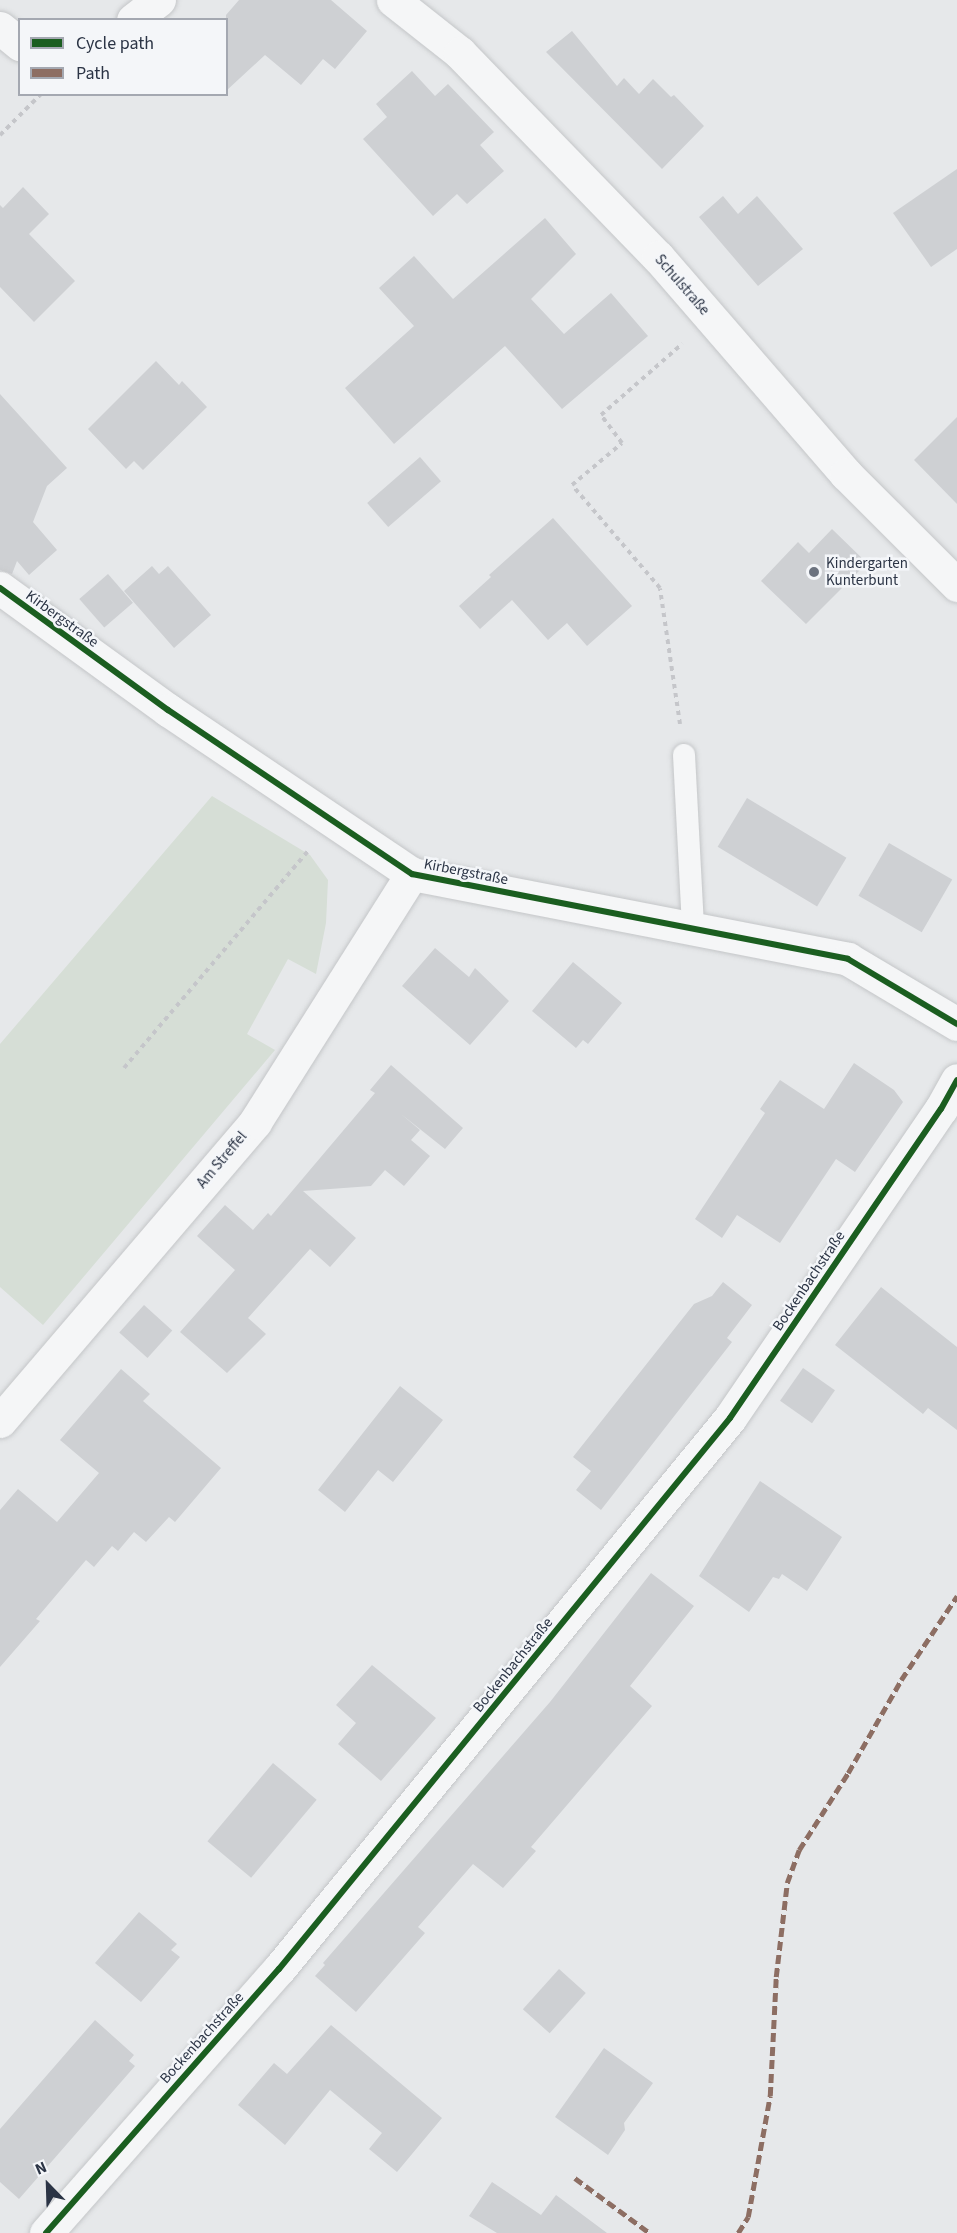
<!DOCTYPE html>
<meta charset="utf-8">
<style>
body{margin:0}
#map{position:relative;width:957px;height:2233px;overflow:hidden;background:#e6e8ea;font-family:"Source Sans 3",sans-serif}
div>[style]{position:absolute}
.green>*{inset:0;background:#d6ded6}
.building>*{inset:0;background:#ced0d3;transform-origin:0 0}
.path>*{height:4px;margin-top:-2px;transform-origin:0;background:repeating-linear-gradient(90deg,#c5c6ca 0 4.5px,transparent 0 9px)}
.roads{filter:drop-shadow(0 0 2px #c4c6c8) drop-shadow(0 0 2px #c4c6c8)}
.service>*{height:22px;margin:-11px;padding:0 11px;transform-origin:11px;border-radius:11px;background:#f5f6f7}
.minor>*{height:33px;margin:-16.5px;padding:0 16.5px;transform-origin:16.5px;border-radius:16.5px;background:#f5f6f7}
.quiet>*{height:4.5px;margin-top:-2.25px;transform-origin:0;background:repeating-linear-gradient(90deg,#8d6e63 0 9px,transparent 0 13.5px)}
.cycleway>*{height:6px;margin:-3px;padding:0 3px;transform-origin:3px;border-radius:3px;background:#1b5e20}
.dots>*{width:16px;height:16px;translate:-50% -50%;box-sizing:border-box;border:3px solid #f4f6f9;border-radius:50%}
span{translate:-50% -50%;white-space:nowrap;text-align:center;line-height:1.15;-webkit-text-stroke:5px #f4f6f9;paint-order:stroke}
.street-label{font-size:15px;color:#2b3445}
.poi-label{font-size:15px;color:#2b3445}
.left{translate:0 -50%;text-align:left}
.legend{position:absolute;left:18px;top:18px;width:210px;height:78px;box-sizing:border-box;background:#f4f6f9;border:2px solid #a4a8b1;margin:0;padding:8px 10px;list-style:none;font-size:18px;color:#2b3445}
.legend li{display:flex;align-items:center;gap:12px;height:30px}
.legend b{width:30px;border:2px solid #a4a8b1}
.north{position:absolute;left:18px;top:2155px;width:60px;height:60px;-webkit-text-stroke:4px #f4f6f9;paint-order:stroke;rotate:337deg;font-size:16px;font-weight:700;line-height:24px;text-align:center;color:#2b3445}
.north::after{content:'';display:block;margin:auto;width:21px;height:27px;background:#2b3445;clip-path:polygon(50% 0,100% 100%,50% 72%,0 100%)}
</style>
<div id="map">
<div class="green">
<div style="clip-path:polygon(212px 796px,310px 855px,328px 880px,326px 923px,316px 974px,288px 959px,247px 1034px,275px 1050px,43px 1325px,0 1287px,0 1044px)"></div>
</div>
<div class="building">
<div style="clip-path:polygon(239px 0,331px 0,367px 31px,335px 69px,323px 59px,301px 85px,265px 55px,226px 91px,226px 15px)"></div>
<div style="clip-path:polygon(572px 31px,617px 86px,624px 78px,639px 94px,653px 79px,671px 97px,674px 95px,704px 126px,662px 169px,546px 52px)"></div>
<div style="clip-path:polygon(412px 71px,435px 96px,448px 84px,494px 132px,480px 145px,504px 171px,467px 204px,457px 194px,433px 216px,363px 139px,387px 117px,376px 104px)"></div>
<div style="clip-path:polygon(957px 169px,957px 249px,931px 267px,893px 213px)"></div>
<div style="clip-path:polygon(23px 187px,49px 214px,29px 234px,75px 281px,34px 322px,0 287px,0 205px,3px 208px)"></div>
<div style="clip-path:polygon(723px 196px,738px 214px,757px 196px,803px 249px,758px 286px,699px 217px)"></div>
<div style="clip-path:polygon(545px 218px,576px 254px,531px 299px,564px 334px,611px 293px,648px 336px,562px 409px,505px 346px,394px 444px,345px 388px,414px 326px,379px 288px,414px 256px,453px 299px)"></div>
<div style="clip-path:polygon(156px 361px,179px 385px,182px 381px,207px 407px,143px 470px,134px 461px,126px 469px,88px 429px)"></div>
<div style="clip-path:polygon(0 394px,67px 468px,47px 486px,33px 522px,57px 550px,29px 575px,17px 561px,12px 574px,0 570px)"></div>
<div style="clip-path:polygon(957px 417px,957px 504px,914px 460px)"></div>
<div style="left:420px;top:457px;width:32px;height:70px;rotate:49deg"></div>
<div style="clip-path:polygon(553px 518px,632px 606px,587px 646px,567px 623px,548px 640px,512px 600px,480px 629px,459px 606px,491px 577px,489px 575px)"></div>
<div style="clip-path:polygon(832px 529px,867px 563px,806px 624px,761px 581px,798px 542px,809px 553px)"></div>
<div style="clip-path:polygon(152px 566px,159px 574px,168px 566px,211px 615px,174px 648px,124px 591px)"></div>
<div style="left:108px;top:574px;width:38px;height:38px;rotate:49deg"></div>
<div style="left:747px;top:798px;width:116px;height:57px;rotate:31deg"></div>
<div style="left:889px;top:843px;width:73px;height:61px;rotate:30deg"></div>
<div style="clip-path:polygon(435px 948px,469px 977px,475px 968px,509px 1001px,470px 1045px,402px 986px)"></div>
<div style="clip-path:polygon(573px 962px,622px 1003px,588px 1044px,583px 1040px,576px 1048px,532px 1011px)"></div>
<div style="clip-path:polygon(854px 1063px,894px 1090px,903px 1102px,855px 1172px,836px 1159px,780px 1243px,737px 1215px,722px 1238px,695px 1219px,765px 1113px,760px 1109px,780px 1080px,824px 1109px)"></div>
<div style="clip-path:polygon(391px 1065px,463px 1128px,445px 1149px,401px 1114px,420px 1130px,411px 1140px,430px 1156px,404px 1186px,385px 1170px,371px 1186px,303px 1191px,356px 1238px,330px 1267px,310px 1249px,248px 1318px,266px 1334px,227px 1373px,180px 1332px,235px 1270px,197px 1236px,225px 1205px,253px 1230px,268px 1213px,271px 1216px,375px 1093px,370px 1090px)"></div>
<div style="clip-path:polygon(723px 1282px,752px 1305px,727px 1338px,732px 1342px,601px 1510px,576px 1490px,591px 1471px,573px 1457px,694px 1304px,712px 1296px)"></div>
<div style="clip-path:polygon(881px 1287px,957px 1347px,957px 1430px,928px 1408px,923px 1414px,835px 1345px)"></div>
<div style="left:144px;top:1305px;width:38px;height:37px;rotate:42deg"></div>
<div style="left:803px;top:1368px;width:39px;height:40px;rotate:35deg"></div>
<div style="clip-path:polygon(121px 1369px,150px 1394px,143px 1401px,221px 1468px,175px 1522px,169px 1517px,146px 1542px,134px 1532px,118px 1551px,112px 1546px,94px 1567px,86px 1560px,36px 1619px,40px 1621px,0 1667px,0 1510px,18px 1489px,57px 1522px,99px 1473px,60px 1440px)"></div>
<div style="clip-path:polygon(400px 1386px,443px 1420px,393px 1482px,378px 1470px,345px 1512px,318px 1490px)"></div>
<div style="clip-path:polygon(760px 1481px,842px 1537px,807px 1591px,782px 1574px,779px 1579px,773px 1577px,749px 1612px,699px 1576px)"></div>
<div style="clip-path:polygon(651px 1573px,694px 1606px,630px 1686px,652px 1706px,531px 1847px,536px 1851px,503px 1888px,473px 1864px,418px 1927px,425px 1933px,356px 2012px,315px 1976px,325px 1965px,323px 1963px,550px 1702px)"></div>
<div style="clip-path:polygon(372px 1665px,436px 1718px,381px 1781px,338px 1744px,356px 1723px,336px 1705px)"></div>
<div style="left:273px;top:1763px;width:57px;height:102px;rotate:40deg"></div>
<div style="clip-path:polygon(139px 1912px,177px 1944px,171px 1950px,180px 1957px,141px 2002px,95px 1963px)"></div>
<div style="left:559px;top:1969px;width:36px;height:54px;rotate:42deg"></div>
<div style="clip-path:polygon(95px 2020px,134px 2055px,129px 2061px,135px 2066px,19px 2199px,0 2182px,0 2129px)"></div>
<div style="clip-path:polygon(331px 2025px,442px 2118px,397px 2172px,369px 2149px,382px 2133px,330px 2090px,285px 2145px,238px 2105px,274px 2063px,287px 2074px)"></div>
<div style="clip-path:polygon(604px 2048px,653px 2083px,624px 2123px,625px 2130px,608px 2155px,555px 2117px)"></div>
<div style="clip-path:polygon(492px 2182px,541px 2215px,556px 2195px,607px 2233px,497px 2233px,469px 2216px)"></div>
</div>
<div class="path">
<div style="left:0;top:135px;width:58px;rotate:-45deg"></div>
<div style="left:680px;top:724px;width:137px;rotate:-98.4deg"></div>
<div style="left:660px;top:588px;width:135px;rotate:-130.5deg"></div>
<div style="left:572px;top:485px;width:65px;rotate:-40deg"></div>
<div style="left:622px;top:443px;width:35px;rotate:-127deg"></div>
<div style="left:601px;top:415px;width:108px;rotate:-41.2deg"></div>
<div style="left:124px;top:1068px;width:285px;rotate:-49.7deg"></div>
</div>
<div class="roads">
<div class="service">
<div style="left:684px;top:755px;width:173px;rotate:87deg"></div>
</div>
<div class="minor">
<div style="left:393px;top:0;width:85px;rotate:38.3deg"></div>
<div style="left:460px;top:53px;width:284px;rotate:45.9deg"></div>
<div style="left:658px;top:257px;width:287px;rotate:49.1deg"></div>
<div style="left:846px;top:474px;width:157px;rotate:45deg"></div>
<div style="left:133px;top:20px;width:33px;rotate:-38deg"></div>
<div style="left:0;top:28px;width:26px;rotate:39deg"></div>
<div style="left:0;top:588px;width:208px;rotate:36deg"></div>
<div style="left:168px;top:710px;width:294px;rotate:33.9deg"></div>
<div style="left:412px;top:874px;width:444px;rotate:11deg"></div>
<div style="left:848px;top:959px;width:127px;rotate:30.8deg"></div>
<div style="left:0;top:1421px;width:393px;rotate:-49.5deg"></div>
<div style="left:255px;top:1122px;width:294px;rotate:-57.7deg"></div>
<div style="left:46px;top:2233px;width:352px;rotate:-48.6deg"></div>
<div style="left:279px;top:1969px;width:712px;rotate:-50.7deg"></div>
<div style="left:730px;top:1418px;width:374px;rotate:-55.7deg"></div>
<div style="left:941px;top:1109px;width:33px;rotate:-61deg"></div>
</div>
</div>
<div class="quiet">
<div style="left:575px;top:2178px;width:93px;rotate:36.3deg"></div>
<div style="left:738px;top:2233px;width:19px;rotate:-58deg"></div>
<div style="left:748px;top:2217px;width:123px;rotate:-79.7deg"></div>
<div style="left:770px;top:2096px;width:119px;rotate:-87.1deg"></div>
<div style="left:776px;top:1977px;width:95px;rotate:-83.3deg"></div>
<div style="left:787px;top:1883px;width:35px;rotate:-70deg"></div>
<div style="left:799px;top:1850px;width:91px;rotate:-57.5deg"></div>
<div style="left:848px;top:1773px;width:107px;rotate:-60.3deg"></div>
<div style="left:901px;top:1680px;width:101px;rotate:-56.3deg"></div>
</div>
<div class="cycleway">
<div style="left:0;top:588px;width:208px;rotate:36deg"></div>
<div style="left:168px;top:710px;width:294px;rotate:33.9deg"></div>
<div style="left:412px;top:874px;width:444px;rotate:11deg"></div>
<div style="left:848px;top:959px;width:127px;rotate:30.8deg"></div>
<div style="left:46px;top:2233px;width:352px;rotate:-48.6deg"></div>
<div style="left:279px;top:1969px;width:712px;rotate:-50.7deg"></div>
<div style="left:730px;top:1418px;width:374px;rotate:-55.7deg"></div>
<div style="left:941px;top:1109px;width:33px;rotate:-61deg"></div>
</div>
<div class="dots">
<div style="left:814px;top:572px;background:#6c737f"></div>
</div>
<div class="street-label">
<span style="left:682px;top:285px;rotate:49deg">Schulstraße</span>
<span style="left:62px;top:619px;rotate:36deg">Kirbergstraße</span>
<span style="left:466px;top:872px;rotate:11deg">Kirbergstraße</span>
<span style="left:222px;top:1160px;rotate:-50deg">Am Streffel</span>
<span style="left:809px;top:1281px;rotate:-56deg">Bockenbachstraße</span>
<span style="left:513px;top:1665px;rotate:-51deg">Bockenbachstraße</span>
<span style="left:202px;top:2038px;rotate:-48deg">Bockenbachstraße</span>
</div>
<div class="poi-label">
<span class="left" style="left:826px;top:572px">Kindergarten<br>Kunterbunt</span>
</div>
<ul class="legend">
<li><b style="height:8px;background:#1b5e20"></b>Cycle path</li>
<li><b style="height:8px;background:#8d6e63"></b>Path</li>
</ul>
<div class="north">N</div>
</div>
